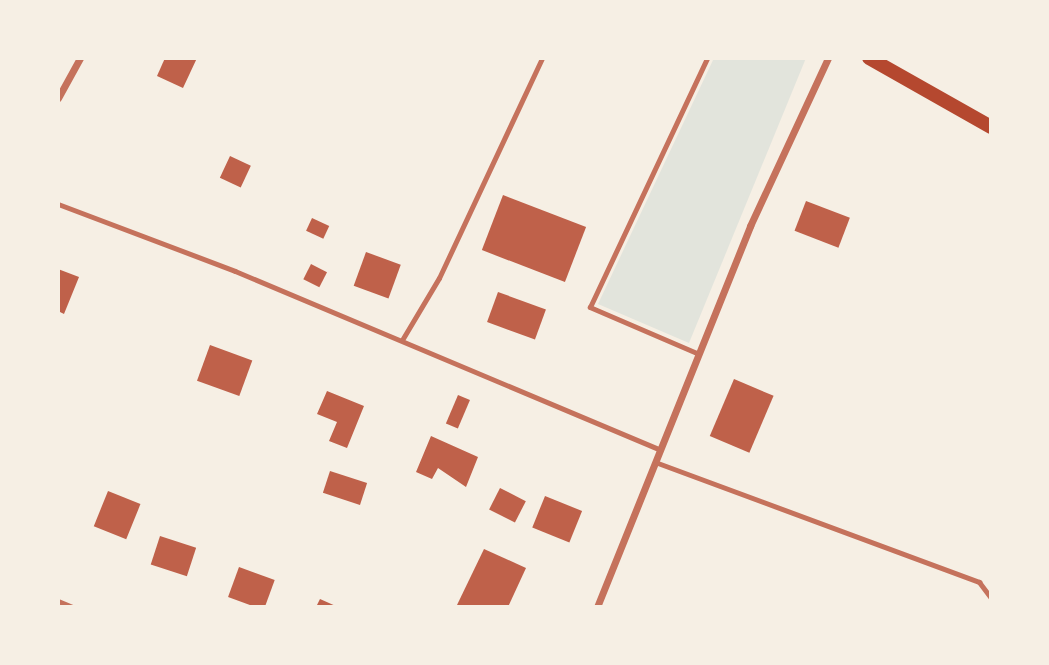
<!DOCTYPE html>
<style>
body{margin:0}
#map{position:relative;width:1049px;height:665px;overflow:hidden;background:#f6efe4;font-family:"Open Sans",sans-serif}
div>[style]{position:absolute}
.green>*{inset:0;background:#e2e4dc}
.building>*{inset:0;background:#bf614a;transform-origin:0 0}
.service>*{height:5px;margin:-2.5px;padding:0 2.5px;transform-origin:2.5px;border-radius:2.5px;background:#c5725c}
.minor>*{height:7px;margin:-3.5px;padding:0 3.5px;transform-origin:3.5px;border-radius:3.5px;background:#c5725c}
.secondary>*{height:14px;margin:-7px;padding:0 7px;transform-origin:7px;border-radius:7px;background:#b5482f}
span{translate:-50% -50%;white-space:nowrap;text-align:center;line-height:1.15;-webkit-text-stroke:6px #f6efe4;paint-order:stroke}
.frame{position:absolute;inset:0;border:60px solid #f6efe4;pointer-events:none}
</style>
<div id="map">
<div class="green">
<div style="clip-path:polygon(714px 58px,806px 58px,689px 343px,598px 304px)"></div>
</div>
<div class="building">
<div style="clip-path:polygon(165px 58px,197px 58px,183px 88px,157px 76px)"></div>
<div style="left:230px;top:156px;width:23px;height:24px;rotate:25deg"></div>
<div style="left:503px;top:195px;width:89px;height:59px;rotate:21deg"></div>
<div style="left:806px;top:201px;width:47px;height:32px;rotate:21deg"></div>
<div style="left:312px;top:218px;width:19px;height:14px;rotate:25deg"></div>
<div style="left:366px;top:252px;width:37px;height:36px;rotate:20deg"></div>
<div style="left:311px;top:264px;width:18px;height:17px;rotate:27deg"></div>
<div style="clip-path:polygon(58px 269px,79px 277px,64px 314px,58px 311px)"></div>
<div style="left:498px;top:292px;width:51px;height:32px;rotate:20deg"></div>
<div style="left:210px;top:345px;width:45px;height:38px;rotate:20deg"></div>
<div style="left:734px;top:379px;width:43px;height:62px;rotate:23deg"></div>
<div style="clip-path:polygon(327px 391px,364px 406px,347px 448px,329px 441px,337px 422px,317px 414px)"></div>
<div style="left:458px;top:395px;width:13px;height:31px;rotate:23deg"></div>
<div style="clip-path:polygon(431px 436px,478px 457px,466px 487px,438px 468px,432px 479px,416px 472px)"></div>
<div style="left:330px;top:471px;width:39px;height:23px;rotate:18deg"></div>
<div style="left:500px;top:488px;width:29px;height:24px;rotate:27deg"></div>
<div style="left:108px;top:491px;width:35px;height:38px;rotate:22deg"></div>
<div style="left:545px;top:496px;width:40px;height:34px;rotate:22deg"></div>
<div style="left:160px;top:536px;width:38px;height:30px;rotate:18deg"></div>
<div style="clip-path:polygon(484px 549px,526px 568px,508px 607px,457px 605px)"></div>
<div style="left:239px;top:567px;width:38px;height:32px;rotate:20deg"></div>
<div style="clip-path:polygon(320px 599px,338px 607px,316px 607px)"></div>
</div>
<div class="service">
<div style="left:58px;top:204px;width:189px;rotate:20.7deg"></div>
<div style="left:235px;top:271px;width:461px;rotate:22.8deg"></div>
<div style="left:402px;top:340px;width:72px;rotate:-59.2deg"></div>
<div style="left:439px;top:278px;width:243px;rotate:-64.9deg"></div>
<div style="left:699px;top:354px;width:119px;rotate:-156.7deg"></div>
<div style="left:590px;top:307px;width:275px;rotate:-64.8deg"></div>
<div style="left:655px;top:462px;width:346px;rotate:20.3deg"></div>
<div style="left:979px;top:582px;width:20px;rotate:53deg"></div>
<div style="left:58px;top:601px;width:15px;rotate:23deg"></div>
</div>
<div class="minor">
<div style="left:58px;top:98px;width:46px;rotate:-61.2deg"></div>
<div style="left:597px;top:607px;width:411px;rotate:-68.1deg"></div>
<div style="left:750px;top:226px;width:185px;rotate:-65.1deg"></div>
</div>
<div class="secondary">
<div style="left:869px;top:58px;width:140px;rotate:29.5deg"></div>
</div>
<div class="frame"></div>
</div>
